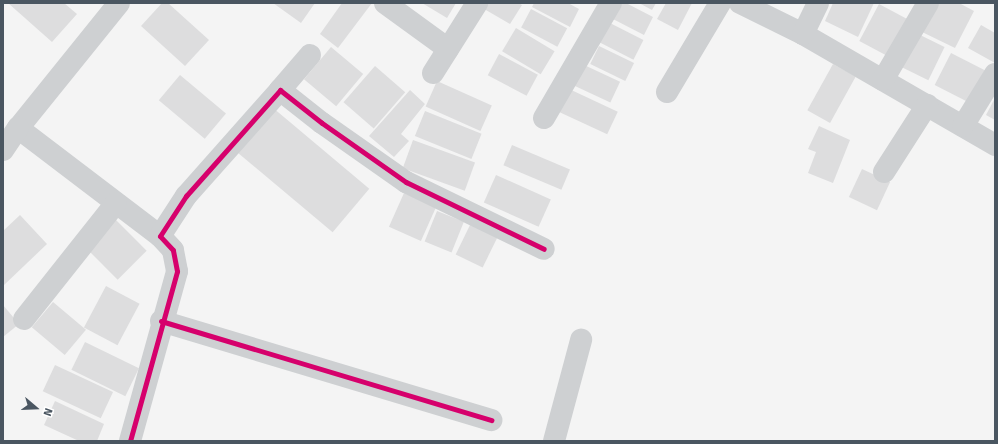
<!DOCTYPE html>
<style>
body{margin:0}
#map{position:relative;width:998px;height:444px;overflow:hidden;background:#f4f4f4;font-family:Signika,sans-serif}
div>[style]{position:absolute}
.building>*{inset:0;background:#ddddde;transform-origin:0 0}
.minor>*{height:22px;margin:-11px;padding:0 11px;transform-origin:11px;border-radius:11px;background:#ced0d2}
.cycleway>*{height:5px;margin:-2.5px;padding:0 2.5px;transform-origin:2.5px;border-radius:2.5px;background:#d6006c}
span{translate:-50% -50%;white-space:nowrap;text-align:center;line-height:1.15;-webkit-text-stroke:3.5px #fff;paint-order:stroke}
.frame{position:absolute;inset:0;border:4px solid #4a5661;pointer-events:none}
.north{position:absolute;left:16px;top:388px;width:40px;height:40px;-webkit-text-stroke:3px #fff;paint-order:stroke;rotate:109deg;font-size:11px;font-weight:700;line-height:16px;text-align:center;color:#4a5661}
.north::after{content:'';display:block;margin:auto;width:14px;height:18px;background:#4a5661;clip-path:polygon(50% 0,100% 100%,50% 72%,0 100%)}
</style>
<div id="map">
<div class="building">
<div style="clip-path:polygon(8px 3px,64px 3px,77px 14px,52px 42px)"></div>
<div style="clip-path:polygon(162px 3px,168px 3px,209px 40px,185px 66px,141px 26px)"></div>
<div style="clip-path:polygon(273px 3px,315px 3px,301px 23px)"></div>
<div style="clip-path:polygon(342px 3px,372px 3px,338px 48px,320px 34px)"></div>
<div style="clip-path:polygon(422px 3px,456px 3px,447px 18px)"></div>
<div style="clip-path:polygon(481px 3px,518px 3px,522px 5px,510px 24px,479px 6px)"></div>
<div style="clip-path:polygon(534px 3px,568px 3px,579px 9px,570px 27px,532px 7px)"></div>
<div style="clip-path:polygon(616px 3px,626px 3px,653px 17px,644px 35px,609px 17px)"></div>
<div style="clip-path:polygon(639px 3px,656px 3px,652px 10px)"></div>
<div style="clip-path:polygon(666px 3px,692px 3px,678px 30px,657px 19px)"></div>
<div style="clip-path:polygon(833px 3px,874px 3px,858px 37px,825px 21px)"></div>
<div style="clip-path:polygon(935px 3px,959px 3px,974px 11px,955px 48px,920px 31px)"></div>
<div style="left:879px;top:4px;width:34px;height:42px;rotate:28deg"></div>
<div style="left:531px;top:9px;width:41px;height:21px;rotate:28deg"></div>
<div style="left:606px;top:21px;width:42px;height:22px;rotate:27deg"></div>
<div style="clip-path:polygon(981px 25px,995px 33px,995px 63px,968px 48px)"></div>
<div style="left:516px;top:28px;width:45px;height:27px;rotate:31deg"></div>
<div style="left:914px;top:32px;width:34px;height:37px;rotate:26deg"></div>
<div style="left:599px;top:46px;width:39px;height:20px;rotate:26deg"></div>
<div style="left:331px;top:47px;width:42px;height:42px;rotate:40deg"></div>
<div style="left:951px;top:53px;width:38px;height:36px;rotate:27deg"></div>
<div style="left:499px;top:54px;width:44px;height:24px;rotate:28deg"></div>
<div style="left:582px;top:64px;width:42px;height:23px;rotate:25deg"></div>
<div style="left:833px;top:64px;width:26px;height:53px;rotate:29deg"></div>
<div style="left:375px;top:66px;width:40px;height:48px;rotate:41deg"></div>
<div style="left:180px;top:75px;width:60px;height:33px;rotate:40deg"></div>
<div style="left:437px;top:81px;width:60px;height:28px;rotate:24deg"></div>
<div style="left:567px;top:88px;width:56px;height:25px;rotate:25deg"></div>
<div style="clip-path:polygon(410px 90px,425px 104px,401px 134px,409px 141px,394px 157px,369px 136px)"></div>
<div style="clip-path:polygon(995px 98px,995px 120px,986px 115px)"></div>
<div style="left:272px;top:107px;width:127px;height:57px;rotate:40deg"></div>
<div style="left:425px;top:111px;width:61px;height:27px;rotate:22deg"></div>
<div style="clip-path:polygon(819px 126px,850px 140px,833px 183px,808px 173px,816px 152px,808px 149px)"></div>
<div style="left:413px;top:140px;width:66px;height:30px;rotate:20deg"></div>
<div style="left:512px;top:145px;width:63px;height:22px;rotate:23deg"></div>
<div style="left:862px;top:169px;width:31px;height:31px;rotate:25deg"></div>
<div style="left:496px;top:175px;width:60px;height:30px;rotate:24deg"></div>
<div style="left:404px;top:193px;width:35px;height:37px;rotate:24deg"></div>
<div style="left:437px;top:211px;width:29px;height:33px;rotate:22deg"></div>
<div style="clip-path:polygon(20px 215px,47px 244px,3px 286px,3px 231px)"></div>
<div style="left:112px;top:216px;width:49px;height:41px;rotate:45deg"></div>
<div style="left:471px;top:223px;width:30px;height:35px;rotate:26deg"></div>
<div style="left:106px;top:286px;width:38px;height:47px;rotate:28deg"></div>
<div style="left:53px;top:302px;width:43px;height:33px;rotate:40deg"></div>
<div style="clip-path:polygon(3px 305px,19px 324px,3px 337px)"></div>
<div style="left:85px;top:342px;width:60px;height:31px;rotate:26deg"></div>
<div style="left:55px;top:365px;width:64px;height:29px;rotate:25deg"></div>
<div style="clip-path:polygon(55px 401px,104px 424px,97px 441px,79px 441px,44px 425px)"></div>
</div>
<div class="minor">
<div style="left:119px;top:3px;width:161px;rotate:128.9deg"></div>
<div style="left:18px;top:128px;width:178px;rotate:37.3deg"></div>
<div style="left:385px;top:3px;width:78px;rotate:36.1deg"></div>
<div style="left:740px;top:3px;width:70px;rotate:26.2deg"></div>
<div style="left:803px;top:34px;width:222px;rotate:30deg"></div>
<div style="left:803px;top:34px;width:34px;rotate:-64deg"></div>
<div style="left:433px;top:73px;width:83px;rotate:-57.8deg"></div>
<div style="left:883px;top:80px;width:89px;rotate:-59.7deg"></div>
<div style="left:280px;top:90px;width:46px;rotate:-49.4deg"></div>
<div style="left:667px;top:92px;width:104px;rotate:-59.2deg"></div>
<div style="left:544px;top:118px;width:133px;rotate:-59.8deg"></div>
<div style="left:963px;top:126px;width:61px;rotate:-58.4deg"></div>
<div style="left:3px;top:150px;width:27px;rotate:-56deg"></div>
<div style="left:884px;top:172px;width:80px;rotate:-57.3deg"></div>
<div style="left:24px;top:319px;width:148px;rotate:-51.6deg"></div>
<div style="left:161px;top:321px;width:345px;rotate:16.7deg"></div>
<div style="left:130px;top:441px;width:176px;rotate:-74.5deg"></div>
<div style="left:177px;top:271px;width:21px;rotate:-101deg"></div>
<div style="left:173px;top:250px;width:19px;rotate:-133deg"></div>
<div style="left:160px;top:236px;width:48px;rotate:-57deg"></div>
<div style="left:186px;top:196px;width:142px;rotate:-48.4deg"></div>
<div style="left:280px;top:90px;width:53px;rotate:38.2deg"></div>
<div style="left:322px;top:123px;width:103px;rotate:35.1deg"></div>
<div style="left:406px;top:182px;width:153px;rotate:25.9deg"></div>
<div style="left:554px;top:441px;width:105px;rotate:-75deg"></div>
</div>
<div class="cycleway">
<div style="left:161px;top:321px;width:345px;rotate:16.7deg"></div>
<div style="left:130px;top:441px;width:176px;rotate:-74.5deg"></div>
<div style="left:177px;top:271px;width:21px;rotate:-101deg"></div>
<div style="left:173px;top:250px;width:19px;rotate:-133deg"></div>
<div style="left:160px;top:236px;width:48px;rotate:-57deg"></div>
<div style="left:186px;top:196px;width:142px;rotate:-48.4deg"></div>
<div style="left:280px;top:90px;width:53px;rotate:38.2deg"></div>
<div style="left:322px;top:123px;width:103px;rotate:35.1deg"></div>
<div style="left:406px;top:182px;width:153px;rotate:25.9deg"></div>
</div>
<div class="frame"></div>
<div class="north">N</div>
</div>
